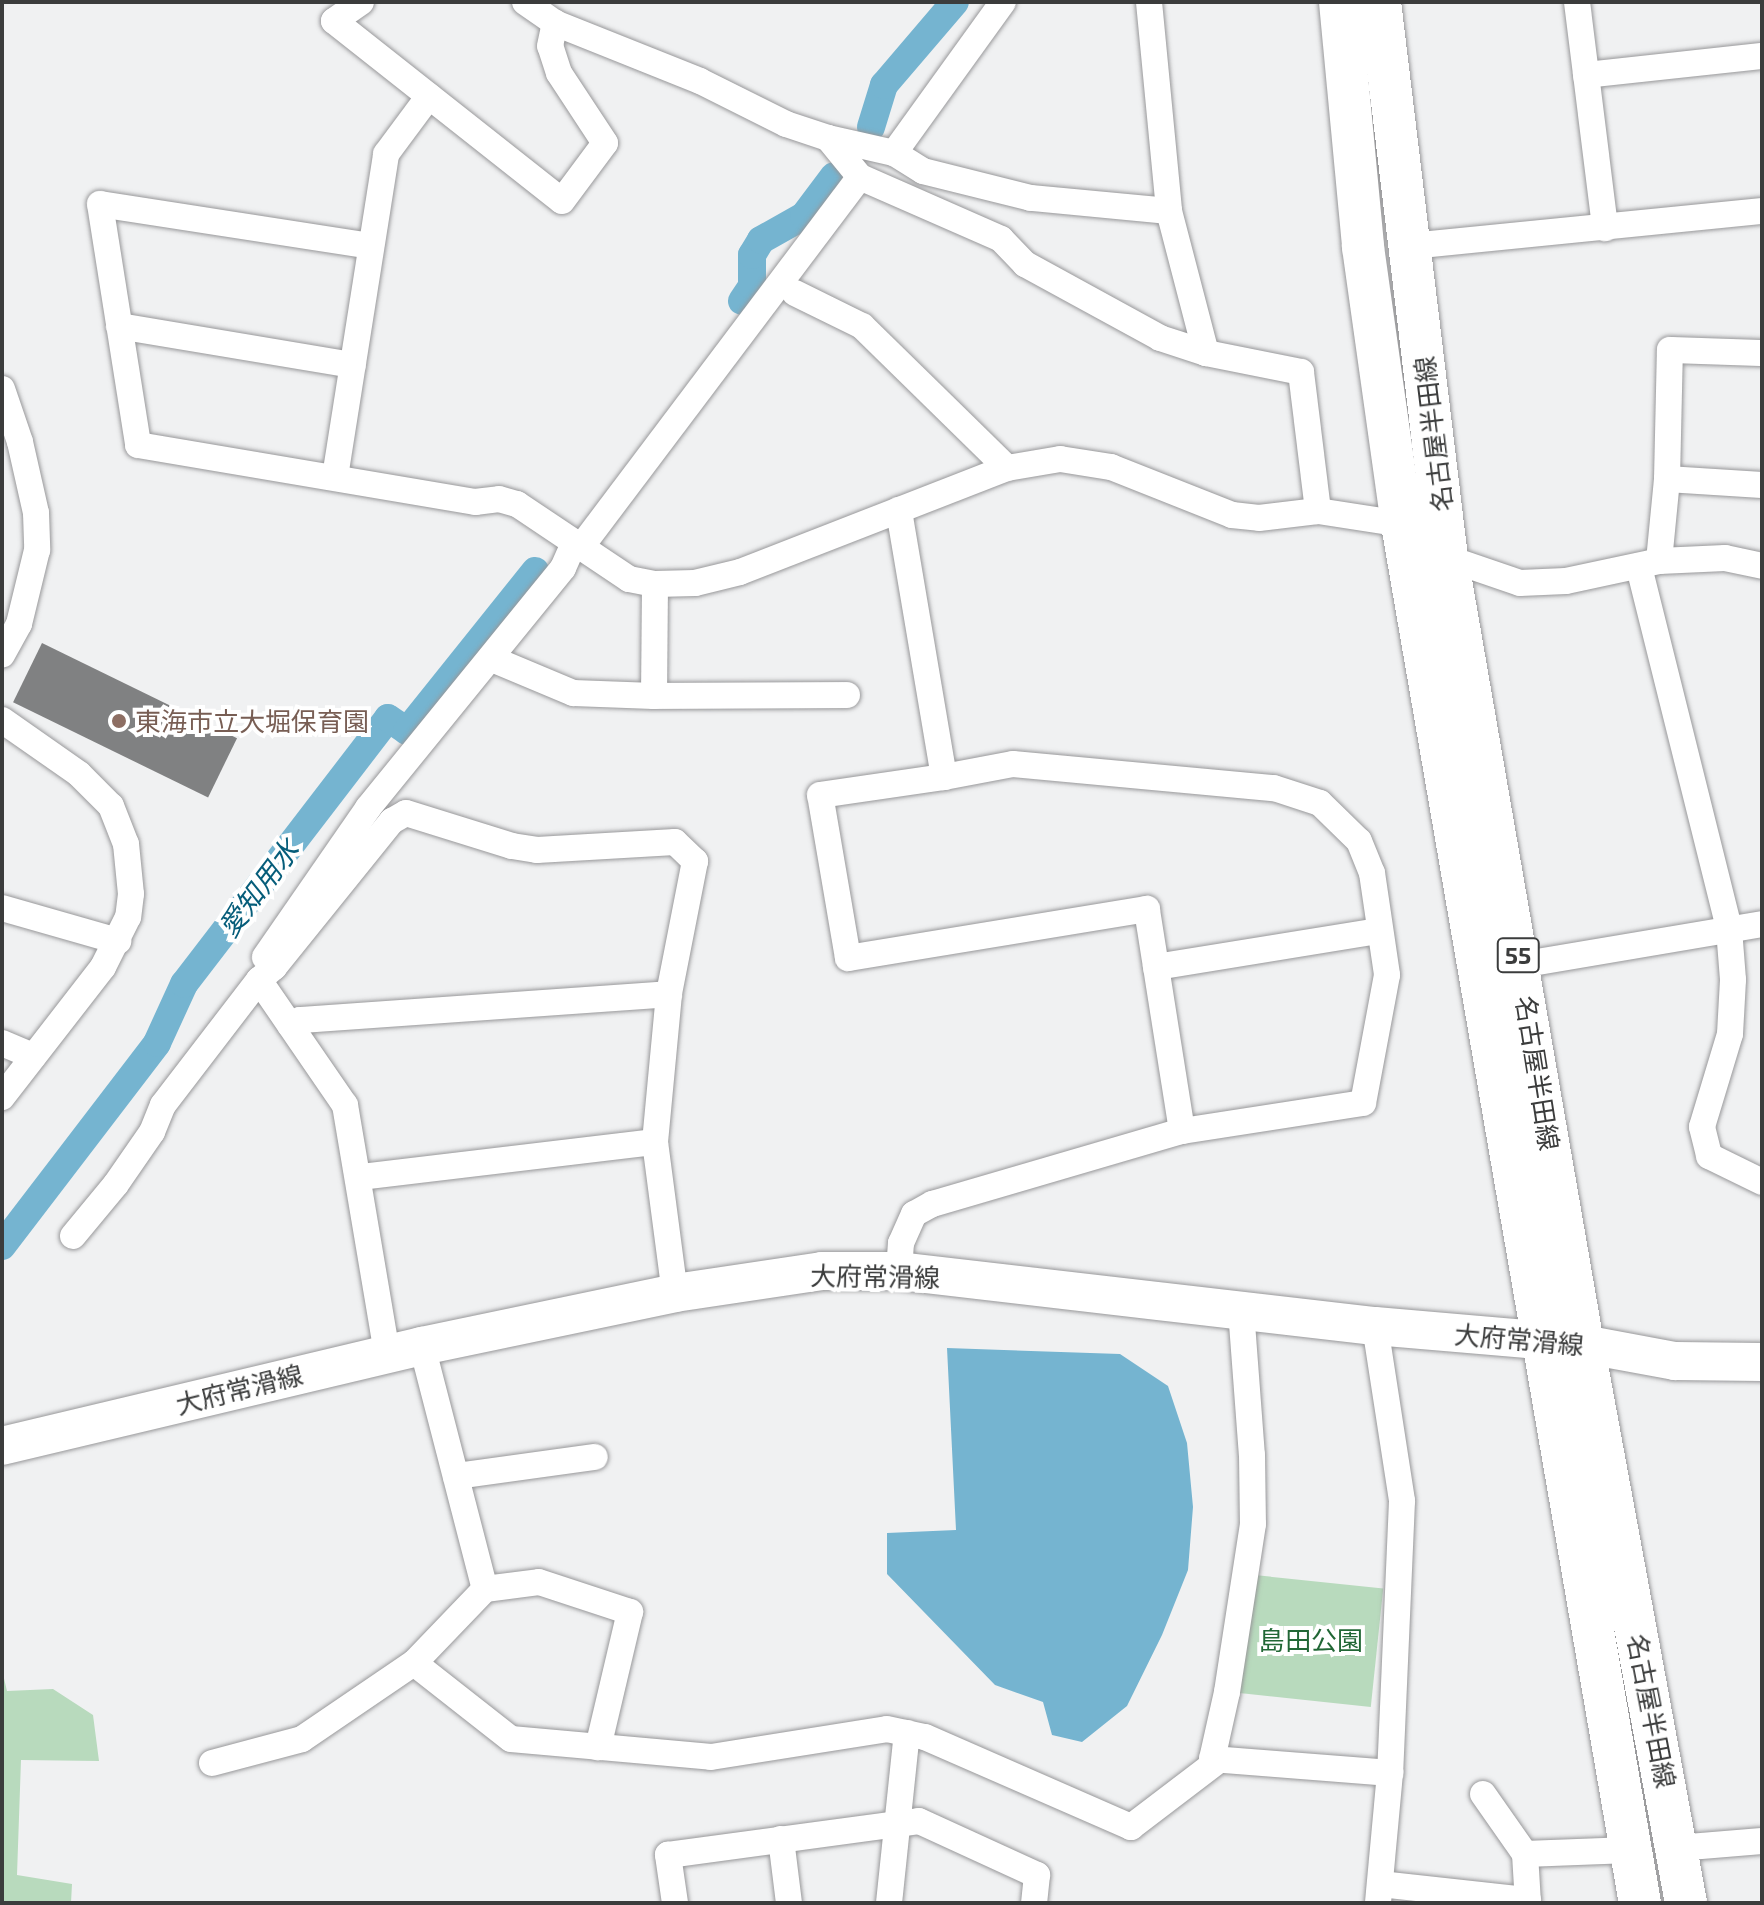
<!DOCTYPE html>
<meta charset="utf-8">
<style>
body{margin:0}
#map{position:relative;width:1764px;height:1905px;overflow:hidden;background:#f0f1f2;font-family:"Exo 2","Noto Sans JP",sans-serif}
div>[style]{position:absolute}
.green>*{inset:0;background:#b8dabd;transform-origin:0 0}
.water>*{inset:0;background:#75b4d0}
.canal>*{height:28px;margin:-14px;padding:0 14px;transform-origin:14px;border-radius:14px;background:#75b4d0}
.building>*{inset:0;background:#808182;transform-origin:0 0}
.roads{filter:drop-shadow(0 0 2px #98989a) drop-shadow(0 0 2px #98989a)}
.street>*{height:26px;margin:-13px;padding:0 13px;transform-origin:13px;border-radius:13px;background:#fff}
.secondary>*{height:38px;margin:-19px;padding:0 19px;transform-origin:19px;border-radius:19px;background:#fff}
.primary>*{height:42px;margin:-21px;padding:0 21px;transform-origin:21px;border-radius:21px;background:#fff}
.dots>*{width:22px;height:22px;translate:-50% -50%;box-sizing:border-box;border:4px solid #fff;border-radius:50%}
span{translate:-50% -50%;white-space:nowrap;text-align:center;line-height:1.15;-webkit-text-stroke:8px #fff;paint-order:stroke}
.shield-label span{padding:2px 6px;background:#fff;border:2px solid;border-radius:6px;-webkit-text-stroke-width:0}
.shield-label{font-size:24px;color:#3b3c3c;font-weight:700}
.street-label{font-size:26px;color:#3b3c3c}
.education-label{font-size:26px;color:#785e54}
.left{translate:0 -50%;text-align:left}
.park-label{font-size:26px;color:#216735}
.water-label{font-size:28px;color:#065d7a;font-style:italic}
.frame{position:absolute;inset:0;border:4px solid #3b3c3c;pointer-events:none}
</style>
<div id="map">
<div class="green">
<div style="left:1245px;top:1574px;width:139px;height:119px;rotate:6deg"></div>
<div style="clip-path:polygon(2px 1670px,7px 1691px,53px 1689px,93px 1715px,99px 1761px,21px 1760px,17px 1875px,72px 1884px,71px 1903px,2px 1903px)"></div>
</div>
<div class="water">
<div style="clip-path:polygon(947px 1348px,1120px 1354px,1168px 1386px,1187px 1443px,1193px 1507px,1188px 1570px,1162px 1635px,1127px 1706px,1082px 1742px,1052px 1735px,1043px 1702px,995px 1685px,887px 1574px,887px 1533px,956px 1530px)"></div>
</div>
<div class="canal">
<div style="left:871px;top:127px;width:44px;rotate:-72.8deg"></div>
<div style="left:884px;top:85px;width:109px;rotate:-49.5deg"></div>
<div style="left:742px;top:301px;width:18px;rotate:-56deg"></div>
<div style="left:752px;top:286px;width:31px;rotate:-90deg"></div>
<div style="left:752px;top:255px;width:17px;rotate:-59deg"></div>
<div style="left:761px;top:240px;width:49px;rotate:-29.2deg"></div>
<div style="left:804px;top:216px;width:50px;rotate:-53.1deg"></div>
<div style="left:2px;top:1246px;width:255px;rotate:-52.6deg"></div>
<div style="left:157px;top:1043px;width:65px;rotate:-65.4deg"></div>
<div style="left:184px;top:984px;width:335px;rotate:-52.5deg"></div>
<div style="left:388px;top:718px;width:23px;rotate:34deg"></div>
<div style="left:407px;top:731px;width:205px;rotate:-51.3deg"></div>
</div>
<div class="building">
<div style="left:42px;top:643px;width:217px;height:66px;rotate:26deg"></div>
</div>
<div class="roads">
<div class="street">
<div style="left:361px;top:2px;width:33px;rotate:145deg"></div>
<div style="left:334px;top:21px;width:290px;rotate:38.3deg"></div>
<div style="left:562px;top:201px;width:72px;rotate:-53.4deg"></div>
<div style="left:605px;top:143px;width:84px;rotate:-123.3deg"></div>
<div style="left:559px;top:73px;width:28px;rotate:-108deg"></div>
<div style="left:550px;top:46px;width:24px;rotate:-78deg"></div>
<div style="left:525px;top:2px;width:37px;rotate:35deg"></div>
<div style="left:555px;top:23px;width:156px;rotate:21.8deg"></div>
<div style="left:700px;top:81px;width:96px;rotate:26.6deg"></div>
<div style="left:786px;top:124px;width:44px;rotate:18.4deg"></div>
<div style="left:1149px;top:2px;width:210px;rotate:84.5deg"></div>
<div style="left:1169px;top:211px;width:147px;rotate:75.4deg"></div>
<div style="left:1577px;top:2px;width:228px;rotate:82.9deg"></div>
<div style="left:1586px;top:75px;width:177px;rotate:-6.2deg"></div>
<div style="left:894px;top:153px;width:186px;rotate:-54.2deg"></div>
<div style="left:1169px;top:211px;width:139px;rotate:-174.6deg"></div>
<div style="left:1031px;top:198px;width:111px;rotate:-166deg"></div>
<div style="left:923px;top:171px;width:34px;rotate:-148deg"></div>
<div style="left:894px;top:153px;width:68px;rotate:-167.2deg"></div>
<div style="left:828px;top:138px;width:50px;rotate:50.6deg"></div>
<div style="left:860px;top:177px;width:154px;rotate:23.7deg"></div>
<div style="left:1001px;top:239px;width:35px;rotate:46deg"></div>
<div style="left:1025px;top:264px;width:154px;rotate:28.7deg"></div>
<div style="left:1160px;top:338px;width:48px;rotate:18.1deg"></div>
<div style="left:1206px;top:353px;width:97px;rotate:11.3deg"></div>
<div style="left:1301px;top:372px;width:140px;rotate:83deg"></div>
<div style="left:371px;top:246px;width:274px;rotate:-171.2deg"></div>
<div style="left:100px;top:204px;width:244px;rotate:81deg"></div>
<div style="left:138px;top:445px;width:342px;rotate:9.6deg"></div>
<div style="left:475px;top:502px;width:24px;rotate:-7deg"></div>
<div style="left:499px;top:499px;width:19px;rotate:16deg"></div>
<div style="left:517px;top:504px;width:135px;rotate:33.8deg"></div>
<div style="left:629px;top:579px;width:26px;rotate:11deg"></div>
<div style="left:655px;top:584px;width:40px;rotate:-1.4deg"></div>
<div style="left:695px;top:583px;width:46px;rotate:-13.7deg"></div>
<div style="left:740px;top:572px;width:287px;rotate:-21.3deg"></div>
<div style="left:1007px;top:468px;width:54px;rotate:-9.6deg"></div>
<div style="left:1060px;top:459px;width:52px;rotate:8.9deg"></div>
<div style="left:1111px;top:467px;width:130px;rotate:21.6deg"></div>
<div style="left:1232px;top:515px;width:27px;rotate:6deg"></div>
<div style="left:1259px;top:518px;width:59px;rotate:-6.8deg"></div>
<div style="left:1318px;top:511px;width:85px;rotate:8.8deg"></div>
<div style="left:1402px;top:524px;width:56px;rotate:37.1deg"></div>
<div style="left:1447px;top:558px;width:77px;rotate:18.9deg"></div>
<div style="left:1520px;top:583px;width:46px;rotate:-2.5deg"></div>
<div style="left:1566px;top:581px;width:95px;rotate:-12.1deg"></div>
<div style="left:1659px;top:561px;width:66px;rotate:-2.6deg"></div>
<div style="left:1725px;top:558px;width:38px;rotate:12deg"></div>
<div style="left:1411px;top:246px;width:353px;rotate:-5.7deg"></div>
<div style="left:795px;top:293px;width:75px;rotate:26.2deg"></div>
<div style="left:862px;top:326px;width:203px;rotate:44.4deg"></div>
<div style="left:119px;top:326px;width:237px;rotate:9.5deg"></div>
<div style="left:2px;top:389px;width:56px;rotate:71.2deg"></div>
<div style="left:20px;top:442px;width:73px;rotate:77.3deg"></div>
<div style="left:36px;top:513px;width:37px;rotate:88deg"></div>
<div style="left:37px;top:550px;width:76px;rotate:103.7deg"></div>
<div style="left:19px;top:624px;width:35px;rotate:119deg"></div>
<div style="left:335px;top:477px;width:327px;rotate:-81deg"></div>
<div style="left:386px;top:154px;width:72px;rotate:-53.4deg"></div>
<div style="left:1667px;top:479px;width:95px;rotate:3.6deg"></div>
<div style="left:581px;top:547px;width:463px;rotate:-53deg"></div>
<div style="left:1659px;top:561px;width:82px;rotate:-84.4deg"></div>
<div style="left:1667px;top:479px;width:129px;rotate:-88.7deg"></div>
<div style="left:1670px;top:350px;width:92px;rotate:1.9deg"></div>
<div style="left:1639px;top:567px;width:373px;rotate:76deg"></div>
<div style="left:1729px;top:929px;width:51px;rotate:85.5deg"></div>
<div style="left:1733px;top:980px;width:54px;rotate:93.2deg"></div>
<div style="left:1730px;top:1034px;width:97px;rotate:106.8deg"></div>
<div style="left:1702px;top:1127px;width:30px;rotate:76deg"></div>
<div style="left:1709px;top:1156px;width:59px;rotate:26.1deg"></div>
<div style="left:655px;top:584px;width:112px;rotate:90.5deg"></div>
<div style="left:654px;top:696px;width:193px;rotate:-0.3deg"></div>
<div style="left:492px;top:659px;width:88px;rotate:22.8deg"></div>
<div style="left:573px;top:693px;width:81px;rotate:2.1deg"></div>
<div style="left:2px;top:720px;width:94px;rotate:35deg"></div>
<div style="left:79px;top:774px;width:45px;rotate:45deg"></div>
<div style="left:111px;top:806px;width:41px;rotate:68.5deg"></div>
<div style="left:126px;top:844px;width:50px;rotate:84.3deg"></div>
<div style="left:131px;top:894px;width:23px;rotate:97deg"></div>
<div style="left:128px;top:917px;width:56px;rotate:116.6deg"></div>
<div style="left:103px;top:967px;width:165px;rotate:127.8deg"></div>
<div style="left:944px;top:777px;width:70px;rotate:-10.7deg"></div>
<div style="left:1013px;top:764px;width:262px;rotate:5.3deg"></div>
<div style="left:1274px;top:788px;width:48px;rotate:18.1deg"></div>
<div style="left:1320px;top:803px;width:54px;rotate:44.3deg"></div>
<div style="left:1359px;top:841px;width:35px;rotate:68deg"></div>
<div style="left:1372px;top:873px;width:103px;rotate:81.6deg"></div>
<div style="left:1387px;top:975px;width:130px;rotate:100.6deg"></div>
<div style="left:1363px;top:1103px;width:183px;rotate:171.2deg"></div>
<div style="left:2px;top:908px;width:121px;rotate:15.9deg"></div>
<div style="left:1520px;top:965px;width:245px;rotate:-9.6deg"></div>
<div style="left:274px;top:967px;width:188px;rotate:-51.1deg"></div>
<div style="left:392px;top:821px;width:16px;rotate:-30deg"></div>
<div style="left:406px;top:813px;width:111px;rotate:17.3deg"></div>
<div style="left:512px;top:846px;width:25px;rotate:9deg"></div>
<div style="left:537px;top:850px;width:138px;rotate:-3.3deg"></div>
<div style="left:675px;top:842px;width:28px;rotate:44deg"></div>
<div style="left:695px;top:861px;width:136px;rotate:101.1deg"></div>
<div style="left:669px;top:994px;width:149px;rotate:95.4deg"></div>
<div style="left:655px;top:1142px;width:152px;rotate:82.5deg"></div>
<div style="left:1156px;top:967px;width:226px;rotate:-9.2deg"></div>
<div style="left:259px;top:980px;width:152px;rotate:55.5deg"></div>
<div style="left:345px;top:1105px;width:253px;rotate:80.4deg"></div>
<div style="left:290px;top:1025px;width:11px;rotate:-27deg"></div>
<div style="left:300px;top:1020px;width:370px;rotate:-4deg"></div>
<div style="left:2px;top:1043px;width:34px;rotate:23deg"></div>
<div style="left:360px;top:1177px;width:297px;rotate:-6.8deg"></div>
<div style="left:73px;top:1236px;width:67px;rotate:-50.4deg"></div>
<div style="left:116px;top:1184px;width:63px;rotate:-55.3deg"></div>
<div style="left:152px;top:1132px;width:29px;rotate:-68deg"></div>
<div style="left:163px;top:1105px;width:158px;rotate:-52.5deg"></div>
<div style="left:259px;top:980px;width:20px;rotate:-41deg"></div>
<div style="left:274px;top:967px;width:13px;rotate:-132deg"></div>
<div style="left:265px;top:957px;width:181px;rotate:-55.3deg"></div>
<div style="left:368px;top:808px;width:309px;rotate:-50.9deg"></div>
<div style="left:563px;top:568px;width:27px;rotate:-66deg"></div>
<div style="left:899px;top:1271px;width:28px;rotate:-86deg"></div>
<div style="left:901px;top:1243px;width:32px;rotate:-66deg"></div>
<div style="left:914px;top:1214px;width:21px;rotate:-29deg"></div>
<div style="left:932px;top:1204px;width:260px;rotate:-16.3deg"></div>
<div style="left:1182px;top:1131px;width:225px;rotate:-99deg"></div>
<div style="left:1147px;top:909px;width:303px;rotate:170.7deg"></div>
<div style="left:848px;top:958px;width:165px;rotate:-99.7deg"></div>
<div style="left:820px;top:795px;width:125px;rotate:-8.3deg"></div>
<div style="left:944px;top:777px;width:271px;rotate:-99.6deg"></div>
<div style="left:1241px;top:1310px;width:145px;rotate:85.7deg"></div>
<div style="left:1252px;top:1455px;width:69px;rotate:89.2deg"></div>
<div style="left:1253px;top:1524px;width:170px;rotate:98.8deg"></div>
<div style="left:1227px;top:1692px;width:69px;rotate:102.6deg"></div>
<div style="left:1212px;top:1759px;width:179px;rotate:4.5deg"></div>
<div style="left:1390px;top:1773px;width:131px;rotate:95.3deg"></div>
<div style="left:1375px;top:1326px;width:177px;rotate:81.2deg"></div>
<div style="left:1402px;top:1501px;width:272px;rotate:92.5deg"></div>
<div style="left:422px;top:1346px;width:251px;rotate:75.5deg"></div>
<div style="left:456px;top:1476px;width:140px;rotate:-7.8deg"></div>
<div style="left:414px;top:1663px;width:103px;rotate:-46.2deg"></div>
<div style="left:485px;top:1589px;width:54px;rotate:-7.4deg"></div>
<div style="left:539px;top:1582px;width:96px;rotate:18.2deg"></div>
<div style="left:630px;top:1612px;width:139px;rotate:103.3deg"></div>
<div style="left:212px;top:1763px;width:93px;rotate:-14.9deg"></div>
<div style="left:302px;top:1739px;width:135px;rotate:-34.2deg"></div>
<div style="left:414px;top:1663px;width:123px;rotate:38.1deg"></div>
<div style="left:511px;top:1739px;width:201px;rotate:5.1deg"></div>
<div style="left:711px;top:1757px;width:178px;rotate:-9deg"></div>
<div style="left:887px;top:1729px;width:39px;rotate:12deg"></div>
<div style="left:925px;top:1737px;width:225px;rotate:23.6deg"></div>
<div style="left:1131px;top:1827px;width:111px;rotate:-37.3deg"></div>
<div style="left:1483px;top:1794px;width:73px;rotate:55deg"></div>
<div style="left:1525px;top:1854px;width:49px;rotate:86.5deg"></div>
<div style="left:781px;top:1839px;width:64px;rotate:82.9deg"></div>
<div style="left:1677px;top:1848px;width:85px;rotate:-4.7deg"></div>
<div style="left:1525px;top:1854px;width:105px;rotate:-2.2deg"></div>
<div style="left:1380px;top:1884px;width:149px;rotate:6.2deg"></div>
<div style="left:675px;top:1903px;width:49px;rotate:-98.3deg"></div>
<div style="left:668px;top:1855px;width:253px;rotate:-7.7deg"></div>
<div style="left:919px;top:1821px;width:130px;rotate:24.6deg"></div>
<div style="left:1037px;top:1875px;width:28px;rotate:96deg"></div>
<div style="left:889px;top:1903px;width:171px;rotate:-84deg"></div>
</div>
<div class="secondary">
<div style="left:2px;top:1446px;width:432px;rotate:-13.4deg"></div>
<div style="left:422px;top:1346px;width:258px;rotate:-11.8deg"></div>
<div style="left:675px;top:1293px;width:149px;rotate:-8.5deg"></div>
<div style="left:822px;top:1271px;width:77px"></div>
<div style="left:899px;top:1271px;width:479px;rotate:6.6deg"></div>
<div style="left:1375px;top:1326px;width:209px;rotate:4.9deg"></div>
<div style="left:1583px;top:1344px;width:94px;rotate:10.5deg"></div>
<div style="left:1675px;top:1361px;width:87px;rotate:0.7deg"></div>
</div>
<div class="primary">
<div style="left:1340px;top:2px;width:246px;rotate:84.6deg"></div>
<div style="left:1363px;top:247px;width:280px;rotate:82deg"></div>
<div style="left:1402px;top:524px;width:1399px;rotate:80.21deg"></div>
<div style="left:1380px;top:2px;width:560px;rotate:83.13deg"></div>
<div style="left:1447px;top:558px;width:798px;rotate:80.18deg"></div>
<div style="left:1583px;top:1344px;width:568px;rotate:79.56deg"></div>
</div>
</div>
<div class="dots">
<div style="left:119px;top:721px;background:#8d6e63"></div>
</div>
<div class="shield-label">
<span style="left:1518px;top:955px">55</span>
</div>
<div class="street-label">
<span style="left:1433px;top:434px;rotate:-97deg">名古屋半田線</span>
<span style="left:1538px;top:1073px;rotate:81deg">名古屋半田線</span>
<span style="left:875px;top:1276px;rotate:1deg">大府常滑線</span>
<span style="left:1519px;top:1339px;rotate:5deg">大府常滑線</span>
<span style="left:239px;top:1389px;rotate:-14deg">大府常滑線</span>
<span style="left:1652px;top:1711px;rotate:79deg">名古屋半田線</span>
</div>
<div class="education-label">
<span class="left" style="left:135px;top:721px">東海市立大堀保育園</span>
</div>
<div class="park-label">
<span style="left:1311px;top:1640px">島田公園</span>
</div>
<div class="water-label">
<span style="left:258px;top:888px;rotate:-53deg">愛知用水</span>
</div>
<div class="frame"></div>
</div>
